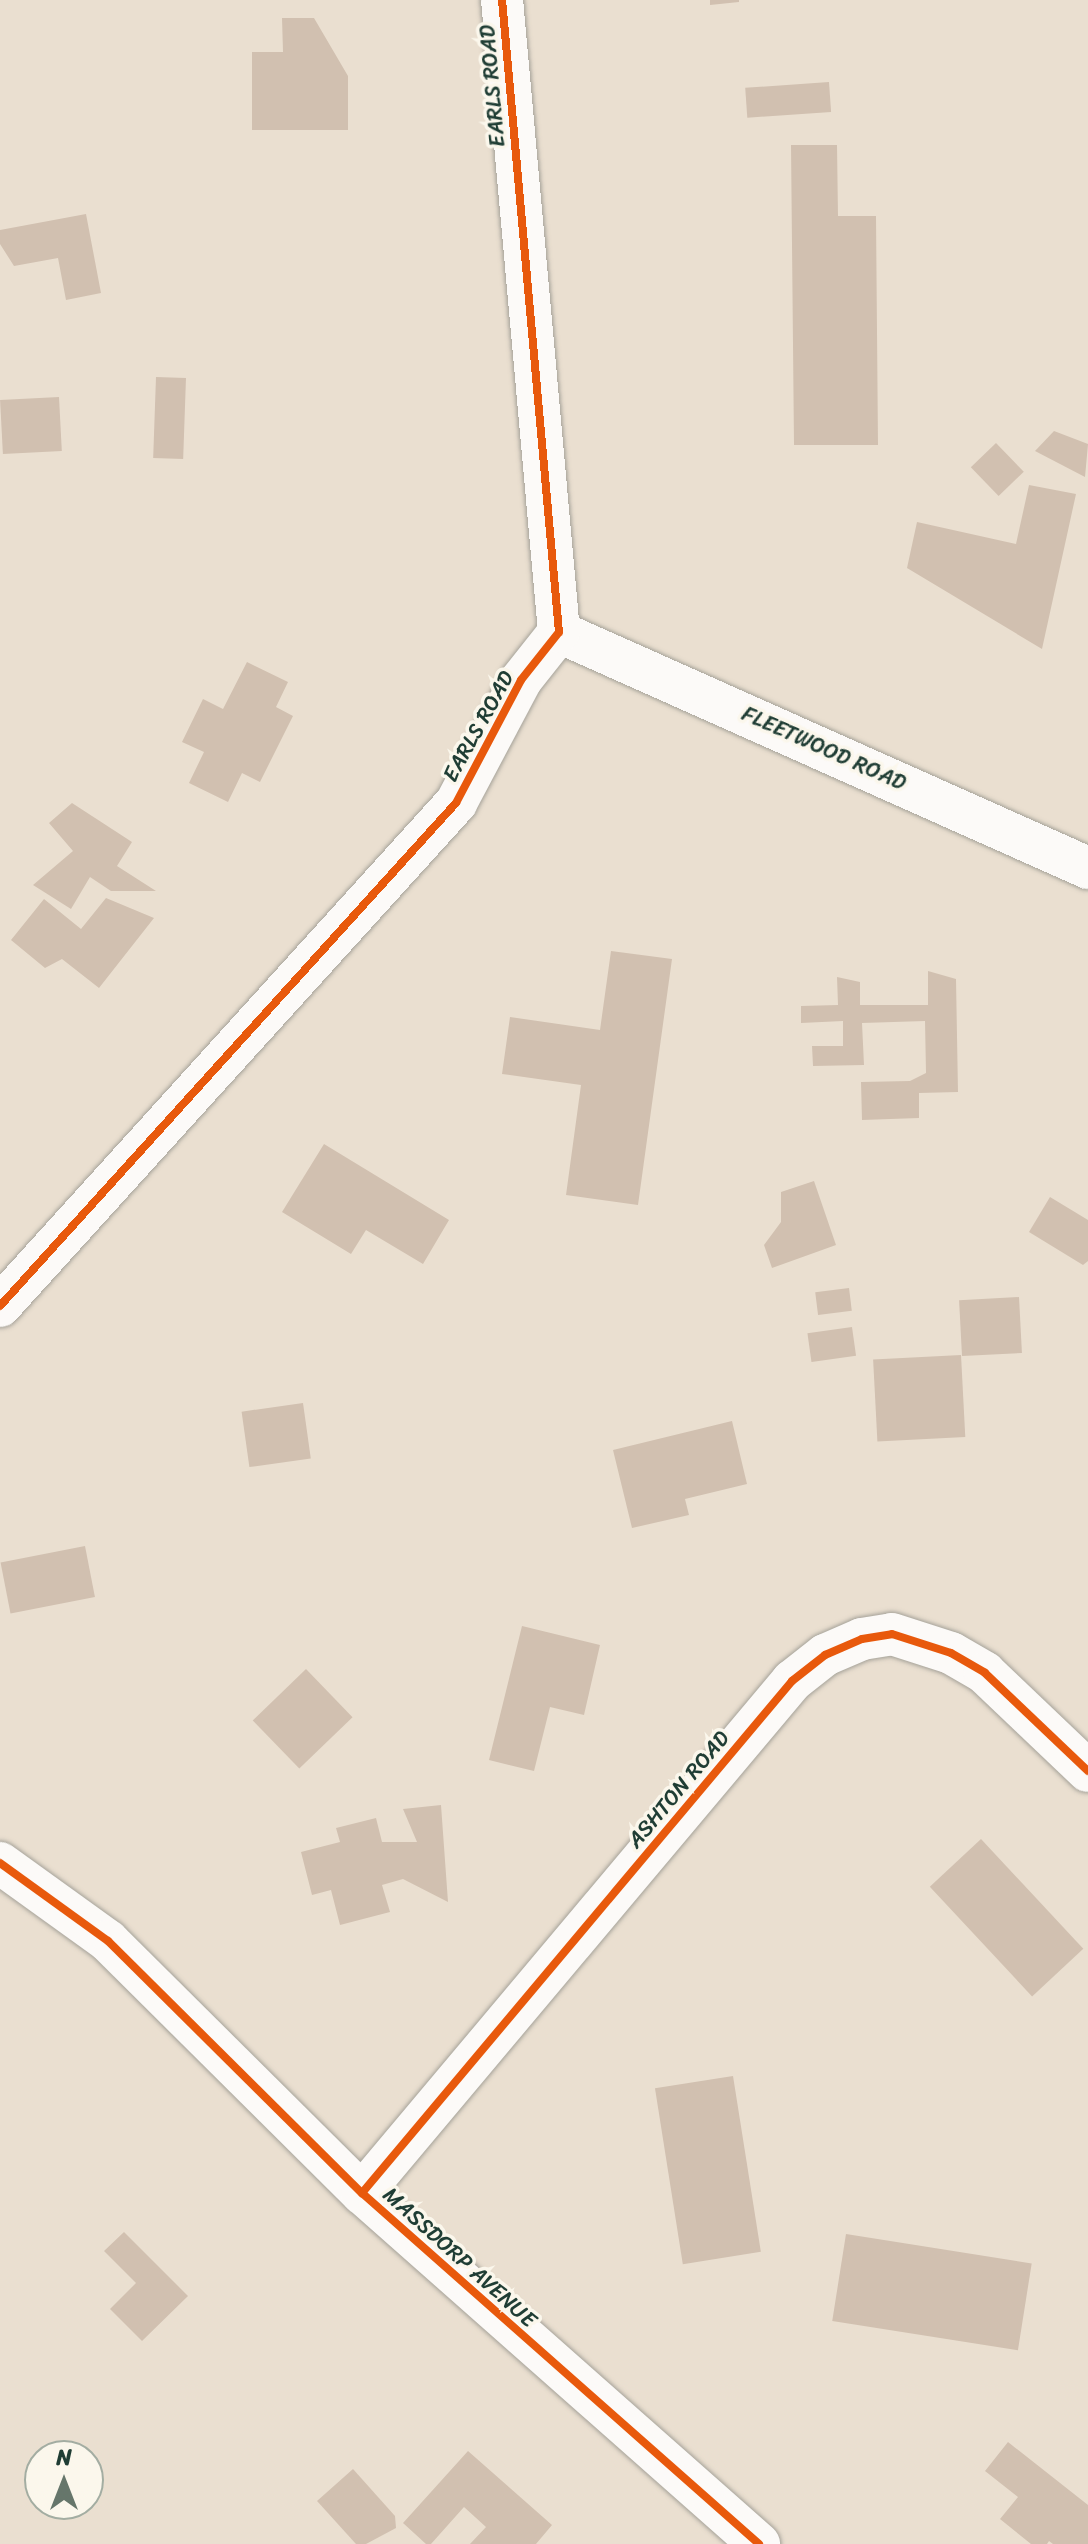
<!DOCTYPE html>
<style>
body{margin:0}
#map{position:relative;width:1088px;height:2544px;overflow:hidden;background:#eadfd0;font-family:Sriracha,sans-serif}
div>[style]{position:absolute}
.building>*{inset:0;background:#d1c0b0;transform-origin:0 0}
.roads{filter:drop-shadow(0 0 2px #a5a299) drop-shadow(0 0 2px #a5a299)}
.minor>*{height:42px;margin:-21px;padding:0 21px;transform-origin:21px;border-radius:21px;background:#fcfaf8}
.cycleway>*{height:8px;margin:-4px;padding:0 4px;transform-origin:4px;border-radius:4px;background:#e8590c}
span{translate:-50% -50%;white-space:nowrap;text-align:center;line-height:1.15;-webkit-text-stroke:7px #fbf7ec;paint-order:stroke}
.street-label{font-size:22px;color:#1f3d34}
.north{position:absolute;left:24px;top:2440px;width:80px;height:80px;box-sizing:border-box;background:#fbf7ec;border:2px solid #a3ada2;border-radius:50%;rotate:0deg;font-size:22px;font-weight:700;line-height:32px;text-align:center;color:#1f3d34}
.north::after{content:'';display:block;margin:auto;width:28px;height:36px;background:#66766b;clip-path:polygon(50% 0,100% 100%,50% 72%,0 100%)}
</style>
<div id="map">
<div class="building">
<div style="clip-path:polygon(710px 0,739px 0,739px 2px,710px 5px)"></div>
<div style="clip-path:polygon(282px 18px,314px 18px,348px 76px,348px 130px,252px 130px,252px 52px,283px 52px)"></div>
<div style="left:829px;top:82px;width:30px;height:84px;rotate:86deg"></div>
<div style="clip-path:polygon(791px 145px,837px 145px,838px 216px,876px 216px,878px 445px,794px 445px)"></div>
<div style="clip-path:polygon(86px 214px,101px 293px,66px 300px,58px 258px,14px 266px,0 244px,0 230px)"></div>
<div style="left:156px;top:377px;width:30px;height:81px;rotate:2deg"></div>
<div style="left:59px;top:397px;width:54px;height:59px;rotate:87deg"></div>
<div style="clip-path:polygon(1054px 431px,1088px 444px,1085px 477px,1035px 451px)"></div>
<div style="left:996px;top:443px;width:40px;height:35px;rotate:46deg"></div>
<div style="clip-path:polygon(1029px 485px,1076px 494px,1042px 649px,907px 568px,917px 522px,1016px 544px)"></div>
<div style="clip-path:polygon(247px 662px,288px 682px,276px 707px,293px 716px,260px 782px,242px 773px,228px 802px,189px 783px,204px 752px,182px 742px,203px 699px,223px 709px)"></div>
<div style="clip-path:polygon(72px 803px,132px 842px,117px 866px,156px 891px,111px 891px,90px 877px,71px 909px,33px 885px,73px 851px,49px 823px)"></div>
<div style="clip-path:polygon(106px 898px,154px 918px,99px 988px,62px 959px,45px 968px,11px 940px,44px 899px,81px 929px)"></div>
<div style="clip-path:polygon(611px 951px,672px 959px,638px 1205px,566px 1195px,581px 1085px,502px 1074px,510px 1017px,600px 1030px)"></div>
<div style="clip-path:polygon(928px 971px,956px 979px,958px 1092px,919px 1093px,919px 1118px,862px 1120px,861px 1082px,910px 1081px,926px 1073px,925px 1021px,862px 1023px,864px 1065px,813px 1066px,812px 1046px,843px 1046px,843px 1021px,801px 1023px,801px 1006px,838px 1005px,837px 977px,860px 982px,860px 1005px,928px 1005px)"></div>
<div style="clip-path:polygon(324px 1144px,449px 1220px,423px 1264px,366px 1230px,351px 1254px,282px 1212px)"></div>
<div style="clip-path:polygon(814px 1181px,836px 1245px,772px 1268px,764px 1245px,781px 1222px,781px 1192px)"></div>
<div style="clip-path:polygon(1050px 1197px,1088px 1220px,1088px 1261px,1083px 1265px,1029px 1232px)"></div>
<div style="left:849px;top:1288px;width:23px;height:34px;rotate:83deg"></div>
<div style="left:1019px;top:1297px;width:56px;height:60px;rotate:87deg"></div>
<div style="left:852px;top:1327px;width:29px;height:45px;rotate:82deg"></div>
<div style="left:961px;top:1355px;width:82px;height:88px;rotate:87deg"></div>
<div style="left:303px;top:1403px;width:56px;height:62px;rotate:82deg"></div>
<div style="clip-path:polygon(732px 1421px,747px 1484px,685px 1499px,689px 1515px,632px 1528px,613px 1450px)"></div>
<div style="left:85px;top:1546px;width:52px;height:86px;rotate:79deg"></div>
<div style="clip-path:polygon(522px 1626px,600px 1645px,584px 1715px,550px 1707px,534px 1771px,489px 1760px)"></div>
<div style="left:306px;top:1669px;width:67px;height:74px;rotate:46deg"></div>
<div style="clip-path:polygon(441px 1805px,448px 1902px,403px 1879px,382px 1885px,390px 1912px,340px 1925px,331px 1890px,312px 1895px,301px 1852px,340px 1842px,336px 1828px,376px 1818px,382px 1842px,417px 1842px,403px 1809px)"></div>
<div style="left:981px;top:1839px;width:150px;height:70px;rotate:47deg"></div>
<div style="left:733px;top:2076px;width:178px;height:79px;rotate:81deg"></div>
<div style="clip-path:polygon(124px 2232px,188px 2296px,142px 2341px,110px 2309px,136px 2283px,104px 2251px)"></div>
<div style="left:846px;top:2234px;width:188px;height:88px;rotate:9deg"></div>
<div style="clip-path:polygon(1008px 2442px,1088px 2505px,1088px 2544px,1053px 2544px,1049px 2541px,1047px 2544px,1031px 2544px,1000px 2519px,1018px 2497px,985px 2471px)"></div>
<div style="clip-path:polygon(468px 2451px,552px 2525px,536px 2544px,470px 2544px,486px 2527px,464px 2507px,431px 2544px,426px 2544px,403px 2523px)"></div>
<div style="clip-path:polygon(353px 2469px,395px 2516px,396px 2528px,366px 2544px,356px 2544px,317px 2501px)"></div>
</div>
<div class="roads">
<div class="minor">
<div style="left:559px;top:632px;width:579px;rotate:24.04deg"></div>
<div style="left:0;top:1306px;width:679px;rotate:-47.81deg"></div>
<div style="left:456px;top:803px;width:139px;rotate:-62.1deg"></div>
<div style="left:521px;top:680px;width:61px;rotate:-51.6deg"></div>
<div style="left:559px;top:632px;width:635px;rotate:-95.15deg"></div>
<div style="left:0;top:1863px;width:133px;rotate:35.8deg"></div>
<div style="left:108px;top:1941px;width:358px;rotate:44.8deg"></div>
<div style="left:362px;top:2193px;width:530px;rotate:41.48deg"></div>
<div style="left:362px;top:2193px;width:669px;rotate:-49.97deg"></div>
<div style="left:792px;top:1681px;width:42px;rotate:-38.2deg"></div>
<div style="left:825px;top:1655px;width:40px;rotate:-23.4deg"></div>
<div style="left:862px;top:1639px;width:30px;rotate:-9deg"></div>
<div style="left:892px;top:1634px;width:62px;rotate:17.9deg"></div>
<div style="left:951px;top:1653px;width:39px;rotate:30deg"></div>
<div style="left:985px;top:1673px;width:142px;rotate:43.6deg"></div>
</div>
</div>
<div class="cycleway">
<div style="left:0;top:1306px;width:679px;rotate:-47.81deg"></div>
<div style="left:456px;top:803px;width:139px;rotate:-62.1deg"></div>
<div style="left:521px;top:680px;width:61px;rotate:-51.6deg"></div>
<div style="left:559px;top:632px;width:635px;rotate:-95.15deg"></div>
<div style="left:0;top:1863px;width:133px;rotate:35.8deg"></div>
<div style="left:108px;top:1941px;width:358px;rotate:44.8deg"></div>
<div style="left:362px;top:2193px;width:530px;rotate:41.48deg"></div>
<div style="left:362px;top:2193px;width:669px;rotate:-49.97deg"></div>
<div style="left:792px;top:1681px;width:42px;rotate:-38.2deg"></div>
<div style="left:825px;top:1655px;width:40px;rotate:-23.4deg"></div>
<div style="left:862px;top:1639px;width:30px;rotate:-9deg"></div>
<div style="left:892px;top:1634px;width:62px;rotate:17.9deg"></div>
<div style="left:951px;top:1653px;width:39px;rotate:30deg"></div>
<div style="left:985px;top:1673px;width:142px;rotate:43.6deg"></div>
</div>
<div class="street-label">
<span style="left:492px;top:86px;rotate:-95deg">EARLS ROAD</span>
<span style="left:478px;top:726px;rotate:-61deg">EARLS ROAD</span>
<span style="left:824px;top:748px;rotate:24deg">FLEETWOOD ROAD</span>
<span style="left:678px;top:1789px;rotate:-50deg">ASHTON ROAD</span>
<span style="left:460px;top:2257px;rotate:42deg">MASSDORP AVENUE</span>
</div>
<div class="north">N</div>
</div>
